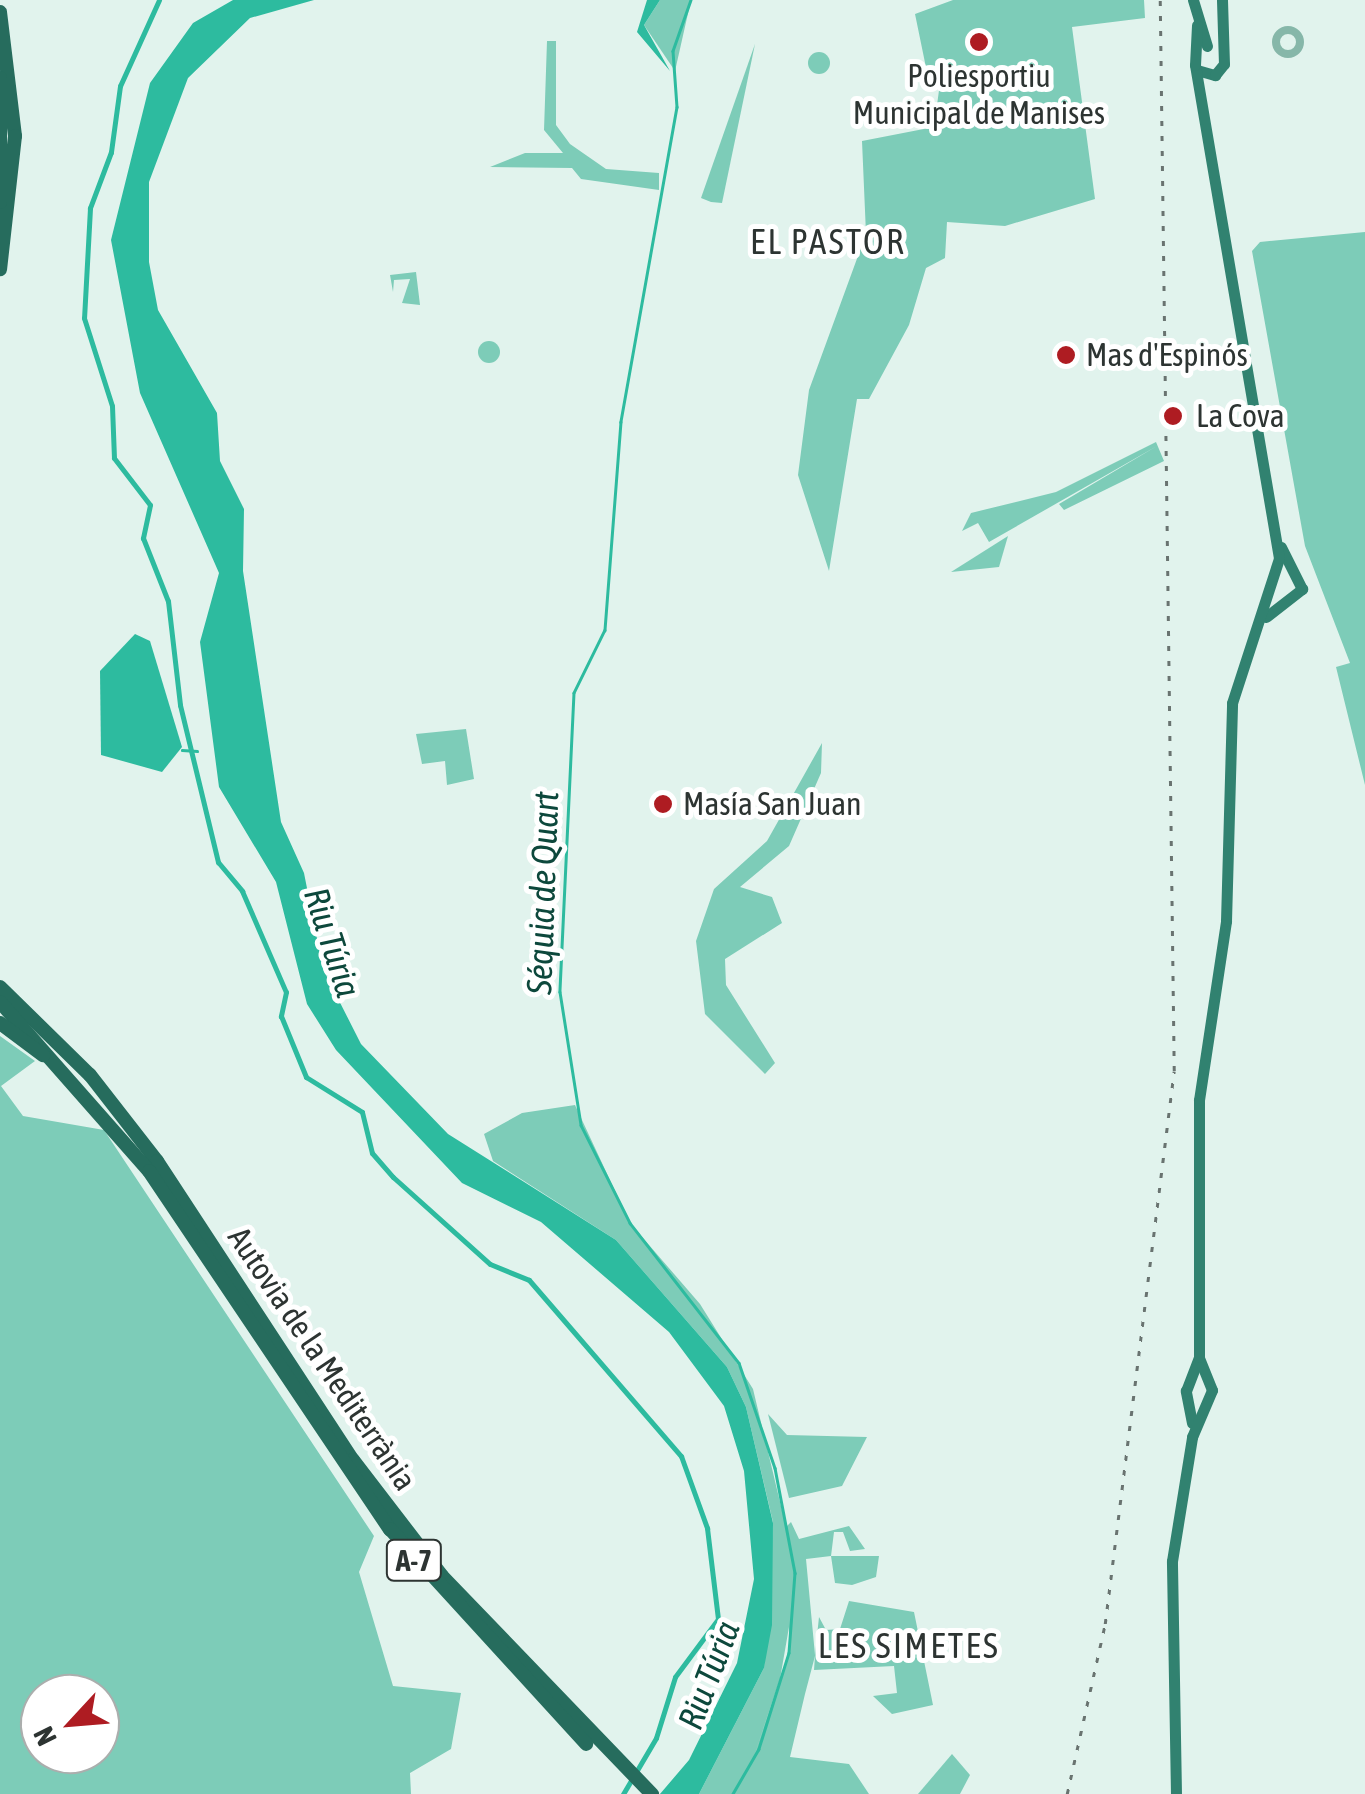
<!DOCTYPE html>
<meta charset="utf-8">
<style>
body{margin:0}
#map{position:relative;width:1365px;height:1794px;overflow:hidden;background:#e1f3ed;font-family:"Asap Condensed",sans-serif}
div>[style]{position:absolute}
.green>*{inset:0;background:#7dccb8}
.round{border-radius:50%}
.water>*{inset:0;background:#2dbb9f}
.stream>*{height:2.5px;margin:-1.25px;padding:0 1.25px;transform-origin:1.25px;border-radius:1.25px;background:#2dbb9f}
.canal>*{height:5px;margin:-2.5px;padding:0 2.5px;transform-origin:2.5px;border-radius:2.5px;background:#2dbb9f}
.minor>*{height:8px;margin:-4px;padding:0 4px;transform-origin:4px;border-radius:4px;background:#86b7a9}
.minor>.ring{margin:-4px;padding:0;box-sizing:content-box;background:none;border:8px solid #86b7a9;border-radius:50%}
.major>*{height:11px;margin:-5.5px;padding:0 5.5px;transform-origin:5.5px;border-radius:5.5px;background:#318270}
.highway>*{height:14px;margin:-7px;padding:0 7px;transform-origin:7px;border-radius:7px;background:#266c5d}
.rail>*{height:2.5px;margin-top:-1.25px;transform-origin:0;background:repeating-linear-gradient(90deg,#697370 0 5px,transparent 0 15px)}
.dots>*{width:28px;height:28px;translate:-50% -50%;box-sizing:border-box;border:5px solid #fff;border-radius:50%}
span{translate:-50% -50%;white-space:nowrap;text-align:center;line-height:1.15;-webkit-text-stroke:10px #fff;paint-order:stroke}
.shield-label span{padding:2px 8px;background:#fff;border:2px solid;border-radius:8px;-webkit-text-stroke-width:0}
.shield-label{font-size:30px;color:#2d3432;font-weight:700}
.poi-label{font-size:32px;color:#2d3432}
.left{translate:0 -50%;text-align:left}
.street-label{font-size:32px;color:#2d3432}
.neighbourhood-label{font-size:35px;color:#2d3432;letter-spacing:2.5px}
.water-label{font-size:35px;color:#0d483c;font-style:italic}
.north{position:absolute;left:20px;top:1674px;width:100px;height:100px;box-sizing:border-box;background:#fff;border:2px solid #abaead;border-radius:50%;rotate:244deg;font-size:28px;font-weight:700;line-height:40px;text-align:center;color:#2d3432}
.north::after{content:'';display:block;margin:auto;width:35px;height:45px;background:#ae1c22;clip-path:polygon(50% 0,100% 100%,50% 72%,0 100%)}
</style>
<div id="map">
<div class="green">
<div style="clip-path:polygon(660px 0,691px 0,675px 71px,644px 25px)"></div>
<div style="clip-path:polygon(953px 0,1144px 0,1145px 18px,1072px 27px,1095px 199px,1005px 226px,947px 222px,945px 258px,926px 268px,909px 325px,869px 399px,857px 399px,829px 571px,798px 475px,809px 390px,866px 234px,862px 141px,934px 127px,940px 83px,930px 87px,915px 14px)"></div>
<div style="clip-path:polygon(547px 41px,556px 41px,556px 125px,570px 144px,606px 169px,659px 173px,659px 190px,581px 179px,572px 168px,490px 167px,525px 153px,563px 153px,544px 130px)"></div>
<div style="clip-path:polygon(755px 44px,722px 203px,711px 202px,701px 198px)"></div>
<div class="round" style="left:808px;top:52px;width:22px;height:22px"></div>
<div style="clip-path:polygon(1365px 232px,1365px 785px,1336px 667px,1350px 663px,1305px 546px,1252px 251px,1260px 242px)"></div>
<div style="clip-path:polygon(416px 272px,420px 305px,402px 303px,410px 279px,394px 280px,393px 292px,390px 275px)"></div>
<div class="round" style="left:478px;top:341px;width:22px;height:22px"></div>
<div style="clip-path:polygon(1156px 442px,1164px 461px,1064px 510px,1059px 504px,1157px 446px,989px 542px,978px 523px,962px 531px,971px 513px,1056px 492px)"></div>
<div style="clip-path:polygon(1008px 536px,999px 567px,951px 572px)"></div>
<div style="clip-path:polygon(466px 729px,474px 779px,447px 785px,445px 761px,422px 764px,416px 734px)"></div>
<div style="clip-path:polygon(822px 743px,821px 773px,789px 846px,740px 887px,772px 897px,782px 923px,725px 959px,726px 985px,775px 1063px,765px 1074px,705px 1014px,696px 941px,714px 889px,767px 841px)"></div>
<div style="clip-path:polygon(evenodd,0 1036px,35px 1061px,1px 1086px,23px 1116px,104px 1130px,374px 1536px,359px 1572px,393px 1686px,461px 1693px,451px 1749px,410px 1773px,411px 1794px,0 1794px,0 1036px,40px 1694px,100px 1694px,100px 1754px,40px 1754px,40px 1694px)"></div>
<div style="clip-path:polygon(evenodd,575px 1105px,630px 1223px,700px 1304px,753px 1389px,786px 1527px,791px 1522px,799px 1539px,849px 1526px,865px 1549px,850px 1551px,843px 1532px,834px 1532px,831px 1556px,879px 1556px,876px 1577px,852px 1585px,835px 1583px,831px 1556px,806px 1559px,815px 1655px,819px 1617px,826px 1630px,840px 1629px,849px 1601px,914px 1612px,933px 1705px,892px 1714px,873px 1696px,897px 1693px,894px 1666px,814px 1670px,815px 1656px,805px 1694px,790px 1757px,849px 1764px,869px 1794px,699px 1794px,764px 1668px,773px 1522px,746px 1407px,727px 1367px,616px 1240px,493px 1161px,484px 1134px,522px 1113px,575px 1105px,789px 1627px,789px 1653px,752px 1762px,780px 1679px,789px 1627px)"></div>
<div style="clip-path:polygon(768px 1414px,787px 1435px,867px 1437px,842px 1486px,789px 1498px)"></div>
<div style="clip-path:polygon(952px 1754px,970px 1775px,960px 1794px,918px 1794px)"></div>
</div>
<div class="water">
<div style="clip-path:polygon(233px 0,314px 0,250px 18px,188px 78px,149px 182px,149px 262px,158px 310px,217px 413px,220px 461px,244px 509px,243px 571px,281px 822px,304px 873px,323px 969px,361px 1044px,448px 1134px,616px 1240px,727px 1367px,746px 1407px,773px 1523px,772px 1625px,764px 1668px,699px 1794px,660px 1794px,689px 1760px,737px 1663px,754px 1579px,744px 1471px,724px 1406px,669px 1332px,541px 1222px,462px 1183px,336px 1050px,307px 1004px,276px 882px,219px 787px,200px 642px,219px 573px,140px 393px,111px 240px,150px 83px,193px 23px)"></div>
<div style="clip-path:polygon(647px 0,660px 0,644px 25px,670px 71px,637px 32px)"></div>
<div style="clip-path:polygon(135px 634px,150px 641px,182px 747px,162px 772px,101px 755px,100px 671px)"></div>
</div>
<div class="stream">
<div style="left:691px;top:0;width:54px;rotate:109.4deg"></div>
<div style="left:673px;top:51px;width:56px;rotate:85.9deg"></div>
<div style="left:677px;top:107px;width:320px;rotate:100.1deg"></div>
<div style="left:621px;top:422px;width:209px;rotate:94.4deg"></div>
<div style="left:605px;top:630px;width:70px;rotate:116.2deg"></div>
<div style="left:574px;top:693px;width:299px;rotate:92.7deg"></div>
<div style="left:560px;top:992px;width:135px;rotate:81deg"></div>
<div style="left:581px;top:1125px;width:110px;rotate:63.4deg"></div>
<div style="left:630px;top:1223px;width:177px;rotate:52.1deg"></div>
<div style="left:739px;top:1363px;width:111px;rotate:71.1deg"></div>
<div style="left:775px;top:1468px;width:107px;rotate:79.2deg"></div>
<div style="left:795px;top:1573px;width:80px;rotate:94.3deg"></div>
<div style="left:789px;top:1653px;width:101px;rotate:107.4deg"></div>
<div style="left:759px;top:1749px;width:52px;rotate:120deg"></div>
<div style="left:182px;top:750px;width:15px;rotate:4deg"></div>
</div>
<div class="canal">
<div style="left:159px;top:0;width:94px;rotate:114.4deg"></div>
<div style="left:120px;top:86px;width:67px;rotate:97.8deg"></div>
<div style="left:111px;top:152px;width:60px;rotate:110.6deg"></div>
<div style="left:90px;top:208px;width:110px;rotate:93.1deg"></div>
<div style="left:84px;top:318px;width:92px;rotate:72.3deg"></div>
<div style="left:112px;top:406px;width:52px;rotate:87.8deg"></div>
<div style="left:114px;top:458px;width:59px;rotate:52.5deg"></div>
<div style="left:150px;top:505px;width:34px;rotate:102deg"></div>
<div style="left:143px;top:538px;width:68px;rotate:68.4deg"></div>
<div style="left:168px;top:601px;width:105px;rotate:83.4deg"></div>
<div style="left:180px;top:705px;width:162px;rotate:76.4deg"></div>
<div style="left:218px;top:862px;width:38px;rotate:50deg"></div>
<div style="left:242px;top:891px;width:110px;rotate:66.5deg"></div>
<div style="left:286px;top:992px;width:25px;rotate:102deg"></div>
<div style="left:281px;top:1016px;width:66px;rotate:67.7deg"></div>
<div style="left:306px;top:1077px;width:66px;rotate:32deg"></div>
<div style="left:362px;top:1112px;width:42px;rotate:76.3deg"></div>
<div style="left:372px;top:1153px;width:32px;rotate:49deg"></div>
<div style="left:393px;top:1177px;width:130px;rotate:41.9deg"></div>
<div style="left:490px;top:1264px;width:42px;rotate:22.3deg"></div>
<div style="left:529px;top:1280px;width:233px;rotate:49.2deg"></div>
<div style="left:681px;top:1456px;width:77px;rotate:70.1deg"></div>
<div style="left:707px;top:1528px;width:92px;rotate:83.1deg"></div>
<div style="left:718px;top:1619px;width:72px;rotate:126.6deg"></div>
<div style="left:675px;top:1677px;width:64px;rotate:107.3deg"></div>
<div style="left:656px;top:1738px;width:65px;rotate:120.5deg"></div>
</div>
<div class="minor">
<div class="ring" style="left:1276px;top:30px;width:16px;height:16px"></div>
</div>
<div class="major">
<div style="left:1193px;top:0;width:48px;rotate:73.1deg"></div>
<div style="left:1197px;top:70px;width:19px;rotate:16deg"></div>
<div style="left:1215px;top:75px;width:14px;rotate:-51deg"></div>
<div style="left:1224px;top:64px;width:64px;rotate:-91.8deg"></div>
<div style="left:1266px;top:617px;width:46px;rotate:-37.9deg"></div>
<div style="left:1302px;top:589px;width:47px;rotate:-116.6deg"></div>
<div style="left:1192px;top:1423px;width:33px;rotate:-101deg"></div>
<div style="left:1186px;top:1391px;width:36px;rotate:-69deg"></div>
<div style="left:1176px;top:1794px;width:233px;rotate:-91deg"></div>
<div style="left:1172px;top:1561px;width:126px;rotate:-80.8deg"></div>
<div style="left:1192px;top:1437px;width:51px;rotate:-66.9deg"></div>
<div style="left:1212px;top:1390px;width:35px;rotate:-112deg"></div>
<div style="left:1199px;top:1357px;width:257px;rotate:-90deg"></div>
<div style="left:1199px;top:1100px;width:181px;rotate:-81.4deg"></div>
<div style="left:1226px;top:921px;width:218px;rotate:-88.4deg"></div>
<div style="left:1232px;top:703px;width:152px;rotate:-72deg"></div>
<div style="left:1279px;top:558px;width:500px;rotate:-99.67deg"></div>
<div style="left:1195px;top:65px;width:40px;rotate:-87.1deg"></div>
</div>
<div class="highway">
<div style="left:0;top:12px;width:125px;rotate:83.1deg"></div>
<div style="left:15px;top:136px;width:134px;rotate:96.4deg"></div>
<div style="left:0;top:78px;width:124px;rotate:90deg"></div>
<div style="left:0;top:987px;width:126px;rotate:44.4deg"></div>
<div style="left:90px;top:1075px;width:109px;rotate:52.1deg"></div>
<div style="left:157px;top:1161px;width:358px;rotate:56.8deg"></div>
<div style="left:353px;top:1460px;width:146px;rotate:52.5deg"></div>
<div style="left:442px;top:1576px;width:303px;rotate:46.1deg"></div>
<div style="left:0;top:1002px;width:225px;rotate:48.6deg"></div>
<div style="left:149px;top:1171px;width:432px;rotate:56.1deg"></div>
<div style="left:390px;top:1529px;width:291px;rotate:47.6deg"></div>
<div style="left:0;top:1023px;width:54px;rotate:36.7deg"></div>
</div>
<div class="rail">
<div style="left:1067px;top:1794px;width:174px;rotate:-77.4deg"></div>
<div style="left:1105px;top:1624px;width:557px;rotate:-82.89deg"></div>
<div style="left:1174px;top:1071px;width:1071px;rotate:-90.75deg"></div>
</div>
<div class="dots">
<div style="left:979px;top:42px;background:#ae1c22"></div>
<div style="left:1066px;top:355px;background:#ae1c22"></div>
<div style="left:1173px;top:416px;background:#ae1c22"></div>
<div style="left:663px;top:804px;background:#ae1c22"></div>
</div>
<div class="shield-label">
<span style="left:414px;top:1560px">A-7</span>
</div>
<div class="poi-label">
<span style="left:979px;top:95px">Poliesportiu<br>Municipal de Manises</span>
<span class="left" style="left:1086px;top:355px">Mas d'Espinós</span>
<span class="left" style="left:1196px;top:416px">La Cova</span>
<span class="left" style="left:683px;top:804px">Masía San Juan</span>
</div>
<div class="street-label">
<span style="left:322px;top:1359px;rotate:56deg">Autovia de la Mediterrània</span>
</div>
<div class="neighbourhood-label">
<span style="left:828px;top:241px">EL PASTOR</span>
<span style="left:909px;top:1645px">LES SIMETES</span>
</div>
<div class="water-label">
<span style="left:542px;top:893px;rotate:-88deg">Séquia de Quart</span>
<span style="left:333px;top:942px;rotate:72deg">Riu Túria</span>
<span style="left:708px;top:1675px;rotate:-69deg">Riu Túria</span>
</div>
<div class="north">N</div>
</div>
